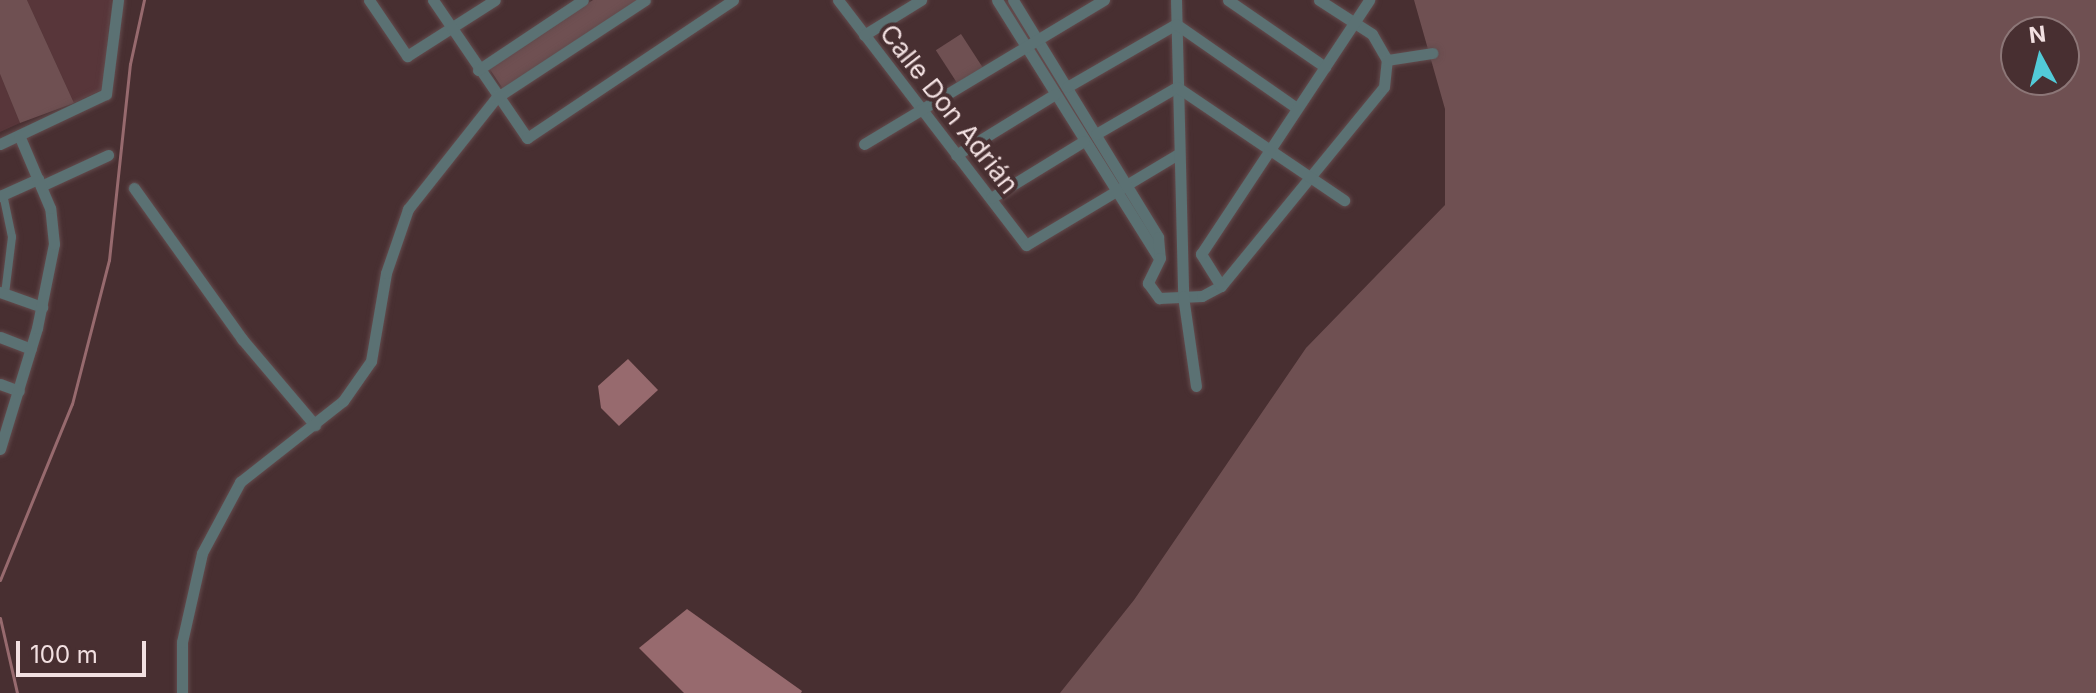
<!DOCTYPE html>
<meta charset="utf-8">
<style>
body{margin:0}
#map{position:relative;width:2096px;height:693px;overflow:hidden;background:#482f31;font-family:Inter,sans-serif}
div>[style]{position:absolute}
.built>*{inset:0;background:#58363a}
.green>*{inset:0;background:#6f5052;transform-origin:0 0}
.water>*{inset:0;background:#976a6e}
.stream>*{height:3px;margin:-1.5px;padding:0 1.5px;transform-origin:1.5px;border-radius:1.5px;background:#976a6e}
.roads{filter:drop-shadow(0 0 2px #634b4d) drop-shadow(0 0 2px #634b4d)}
.pedestrian>*{height:8px;margin:-4px;padding:0 4px;transform-origin:4px;border-radius:4px;background:#5b7173}
.minor>*{height:11px;margin:-5.5px;padding:0 5.5px;transform-origin:5.5px;border-radius:5.5px;background:#5b7173}
span{translate:-50% -50%;white-space:nowrap;text-align:center;line-height:1.15;-webkit-text-stroke:8px #482f31;paint-order:stroke}
.street-label{font-size:26px;color:#f2e0e1}
.north{position:absolute;left:2000px;top:16px;width:80px;height:80px;box-sizing:border-box;background:#482f31;border:2px solid #8c7677;border-radius:50%;rotate:353deg;font-size:22px;font-weight:700;line-height:32px;text-align:center;color:#f2e0e1}
.north::after{content:'';display:block;margin:auto;width:28px;height:36px;background:#52cbd8;clip-path:polygon(50% 0,100% 100%,50% 72%,0 100%)}
.scale{position:absolute;left:16px;top:641px;width:130px;height:36px;box-sizing:border-box;border:4px solid #f2e0e1;border-top:0;padding-left:10px;font-size:24px;line-height:28px;white-space:nowrap;color:#f2e0e1;-webkit-text-stroke:6px #482f31;paint-order:stroke}
</style>
<div id="map">
<div class="built">
<div style="clip-path:polygon(27px 0,111px 0,103px 89px,74px 103px)"></div>
<div style="clip-path:polygon(0 74px,20px 123px,0 132px)"></div>
</div>
<div class="green">
<div style="clip-path:polygon(0 0,27px 0,74px 103px,20px 123px,0 74px)"></div>
<div style="clip-path:polygon(593px 0,640px 0,503px 89px,489px 68px)"></div>
<div style="clip-path:polygon(evenodd,1414px 0,2096px 0,2096px 693px,1060px 693px,1134px 600px,1306px 348px,1445px 205px,1445px 109px,1414px 0,2016px 32px,2064px 32px,2064px 80px,2016px 80px,2016px 32px)"></div>
<div style="left:961px;top:34px;width:42px;height:30px;rotate:57deg"></div>
</div>
<div class="water">
<div style="clip-path:polygon(628px 359px,658px 390px,619px 426px,601px 408px,598px 386px)"></div>
<div style="clip-path:polygon(687px 609px,802px 691px,801px 693px,684px 693px,639px 648px)"></div>
</div>
<div class="stream">
<div style="left:0;top:580px;width:190px;rotate:-67.8deg"></div>
<div style="left:72px;top:404px;width:149px;rotate:-75.6deg"></div>
<div style="left:109px;top:260px;width:197px;rotate:-83.9deg"></div>
<div style="left:130px;top:64px;width:66px;rotate:-77.7deg"></div>
<div style="left:0;top:618px;width:77px;rotate:77.2deg"></div>
</div>
<div class="roads">
<div class="pedestrian">
<div style="left:3px;top:194px;width:44px;rotate:78.2deg"></div>
<div style="left:12px;top:237px;width:57px;rotate:97deg"></div>
</div>
<div class="minor">
<div style="left:369px;top:0;width:68px;rotate:55.8deg"></div>
<div style="left:407px;top:56px;width:104px;rotate:-32.5deg"></div>
<div style="left:433px;top:0;width:167px;rotate:55.7deg"></div>
<div style="left:527px;top:138px;width:248px;rotate:-33.8deg"></div>
<div style="left:838px;top:0;width:309px;rotate:52.5deg"></div>
<div style="left:1026px;top:245px;width:177px;rotate:-30.9deg"></div>
<div style="left:997px;top:0;width:305px;rotate:57.9deg"></div>
<div style="left:1013px;top:0;width:278px;rotate:58.5deg"></div>
<div style="left:1158px;top:237px;width:21px;rotate:85deg"></div>
<div style="left:1160px;top:258px;width:28px;rotate:116deg"></div>
<div style="left:1148px;top:283px;width:19px;rotate:54deg"></div>
<div style="left:1159px;top:298px;width:43px;rotate:-2.7deg"></div>
<div style="left:1202px;top:296px;width:21px;rotate:-28deg"></div>
<div style="left:1221px;top:286px;width:257px;rotate:-50.7deg"></div>
<div style="left:1384px;top:87px;width:27px;rotate:-84deg"></div>
<div style="left:1387px;top:60px;width:30px;rotate:-120deg"></div>
<div style="left:1372px;top:34px;width:63px;rotate:-147.3deg"></div>
<div style="left:1176px;top:0;width:296px;rotate:88.6deg"></div>
<div style="left:1183px;top:296px;width:91px;rotate:81.8deg"></div>
<div style="left:1228px;top:0;width:118px;rotate:34.6deg"></div>
<div style="left:864px;top:35px;width:67px;rotate:-31.6deg"></div>
<div style="left:1387px;top:60px;width:46px;rotate:-8.8deg"></div>
<div style="left:478px;top:70px;width:126px;rotate:-33.7deg"></div>
<div style="left:1067px;top:87px;width:126px;rotate:-30deg"></div>
<div style="left:1176px;top:24px;width:147px;rotate:34.8deg"></div>
<div style="left:1096px;top:134px;width:94px;rotate:-30.1deg"></div>
<div style="left:1177px;top:87px;width:202px;rotate:34.1deg"></div>
<div style="left:0;top:144px;width:117px;rotate:-25.3deg"></div>
<div style="left:106px;top:94px;width:95px;rotate:-82.7deg"></div>
<div style="left:864px;top:144px;width:280px;rotate:-31deg"></div>
<div style="left:956px;top:155px;width:116px;rotate:-31.6deg"></div>
<div style="left:41px;top:186px;width:74px;rotate:-24.8deg"></div>
<div style="left:134px;top:188px;width:186px;rotate:54.4deg"></div>
<div style="left:242px;top:339px;width:113px;rotate:49.7deg"></div>
<div style="left:0;top:196px;width:42px;rotate:-24.1deg"></div>
<div style="left:991px;top:198px;width:109px;rotate:-31.5deg"></div>
<div style="left:1221px;top:286px;width:38px;rotate:-122deg"></div>
<div style="left:1201px;top:254px;width:305px;rotate:-56.5deg"></div>
<div style="left:0;top:292px;width:45px;rotate:19.7deg"></div>
<div style="left:0;top:337px;width:33px;rotate:21deg"></div>
<div style="left:0;top:384px;width:20px;rotate:20deg"></div>
<div style="left:0;top:449px;width:127px;rotate:-73deg"></div>
<div style="left:37px;top:328px;width:86px;rotate:-78.6deg"></div>
<div style="left:54px;top:244px;width:36px;rotate:-96deg"></div>
<div style="left:50px;top:208px;width:79px;rotate:-113deg"></div>
<div style="left:182px;top:693px;width:51px;rotate:-90deg"></div>
<div style="left:182px;top:642px;width:91px;rotate:-77.3deg"></div>
<div style="left:202px;top:553px;width:81px;rotate:-61.8deg"></div>
<div style="left:240px;top:482px;width:131px;rotate:-38.2deg"></div>
<div style="left:343px;top:401px;width:49px;rotate:-55deg"></div>
<div style="left:371px;top:361px;width:89px;rotate:-80.3deg"></div>
<div style="left:386px;top:273px;width:68px;rotate:-71deg"></div>
<div style="left:408px;top:209px;width:142px;rotate:-51.6deg"></div>
<div style="left:496px;top:98px;width:178px;rotate:-33.3deg"></div>
</div>
</div>
<div class="street-label">
<span style="left:949px;top:109px;rotate:52deg">Calle Don Adrián</span>
</div>
<div class="north">N</div>
<div class="scale">100 m</div>
</div>
